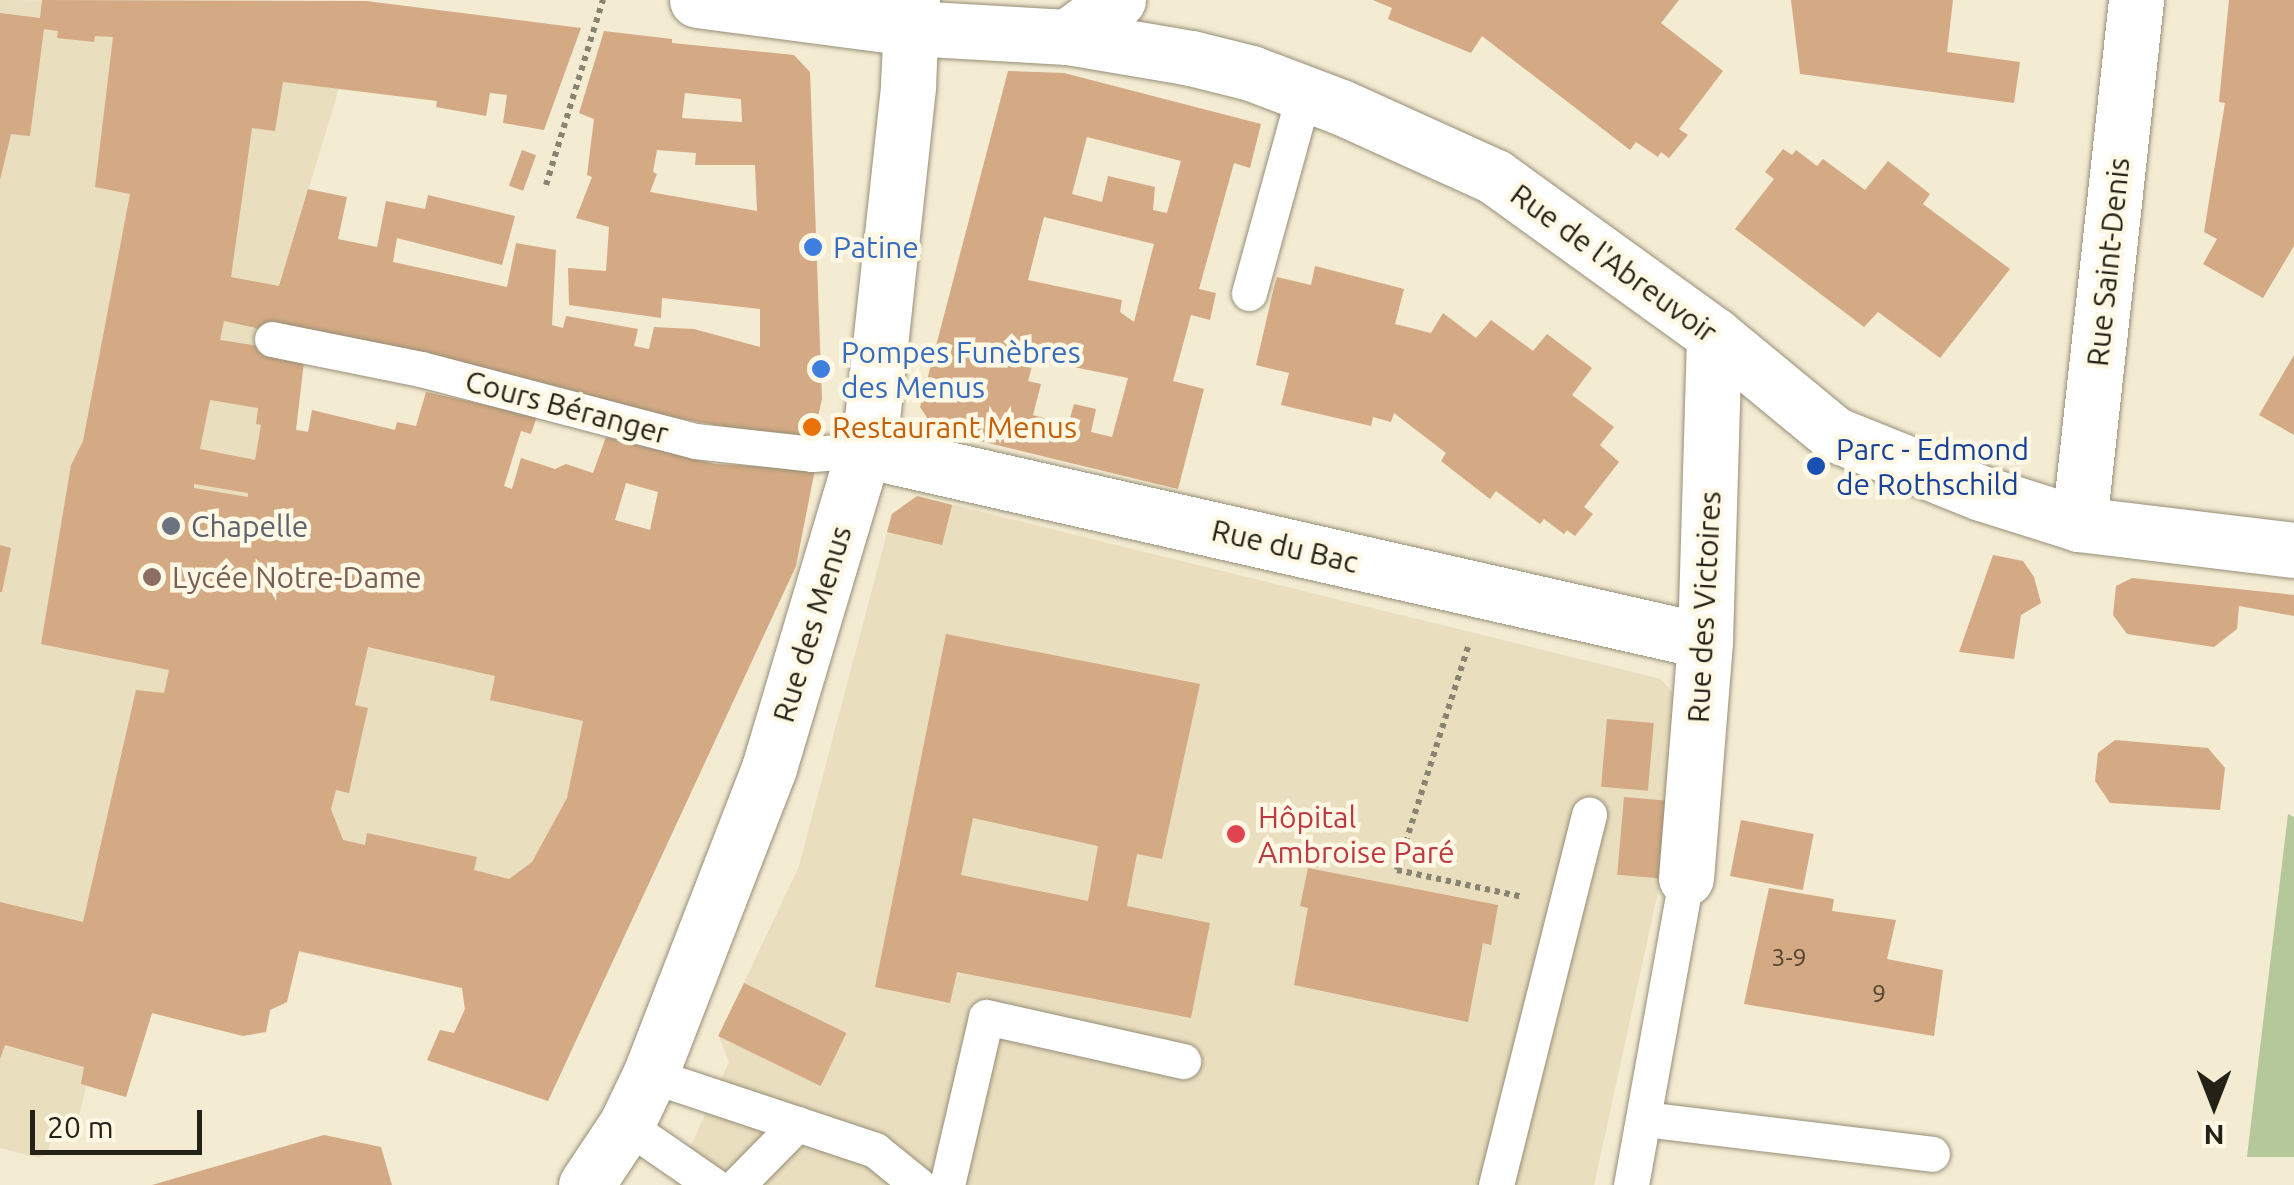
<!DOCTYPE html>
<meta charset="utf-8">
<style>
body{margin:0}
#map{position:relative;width:2294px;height:1185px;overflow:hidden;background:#f3ebd2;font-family:Ubuntu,sans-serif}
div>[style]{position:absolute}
.built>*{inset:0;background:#e9debe}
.green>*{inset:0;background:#b4c89a}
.building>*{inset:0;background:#d3aa84;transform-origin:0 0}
.path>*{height:6px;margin-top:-3px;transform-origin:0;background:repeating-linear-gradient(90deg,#898372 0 5px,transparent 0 10px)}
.roads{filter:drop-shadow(0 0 2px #968e77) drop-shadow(0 0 2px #968e77)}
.lane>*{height:35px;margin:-17.5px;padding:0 17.5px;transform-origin:17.5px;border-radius:17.5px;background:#fff}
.street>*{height:55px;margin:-27.5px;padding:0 27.5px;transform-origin:27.5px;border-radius:27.5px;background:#fff}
.dots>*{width:28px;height:28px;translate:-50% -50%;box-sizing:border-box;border:5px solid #fff8e4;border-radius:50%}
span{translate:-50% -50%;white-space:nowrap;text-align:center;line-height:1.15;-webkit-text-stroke:9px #fff8e4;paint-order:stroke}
.number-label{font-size:25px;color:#504332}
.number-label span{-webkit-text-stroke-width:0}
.shop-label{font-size:30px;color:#366cbe}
.left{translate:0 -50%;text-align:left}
.street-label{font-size:30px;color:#242117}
.food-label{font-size:30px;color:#c56008}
.transit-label{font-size:30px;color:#164399}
.worship-label{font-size:30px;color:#5b616d}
.education-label{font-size:30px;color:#785e54}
.health-label{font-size:30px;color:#be3a42}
.north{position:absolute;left:2164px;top:1055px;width:100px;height:100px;-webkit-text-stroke:8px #fff8e4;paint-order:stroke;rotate:180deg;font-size:28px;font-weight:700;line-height:40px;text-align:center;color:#242117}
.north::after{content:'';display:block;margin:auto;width:35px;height:45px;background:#242117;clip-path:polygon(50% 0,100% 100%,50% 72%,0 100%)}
.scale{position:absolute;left:30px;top:1110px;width:172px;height:45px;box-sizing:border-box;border:5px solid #242117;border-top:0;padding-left:12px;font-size:30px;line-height:35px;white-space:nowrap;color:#242117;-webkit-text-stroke:8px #fff8e4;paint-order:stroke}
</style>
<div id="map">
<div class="built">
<div style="clip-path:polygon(0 0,365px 3px,279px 286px,256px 424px,335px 435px,613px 521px,796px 566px,548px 1101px,427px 1060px,440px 1030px,455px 1033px,465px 1009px,462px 988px,299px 952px,287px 1002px,270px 1010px,266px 1032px,243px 1036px,152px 1013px,126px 1097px,86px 1086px,74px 1138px,51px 1134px,48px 1154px,39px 1158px,0 1148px)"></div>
<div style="clip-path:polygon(917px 496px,1661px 679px,1675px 695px,1661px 878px,1594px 1185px,673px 1185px,729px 1062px,719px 1036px,799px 866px,892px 514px)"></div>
</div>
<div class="green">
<div style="clip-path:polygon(2288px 814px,2294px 817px,2294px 1157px,2247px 1157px)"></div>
</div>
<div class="building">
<div style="clip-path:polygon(evenodd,42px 0,366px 1px,581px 28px,544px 130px,503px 123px,507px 95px,490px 93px,486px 116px,436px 107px,437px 101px,283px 82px,275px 131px,252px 128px,231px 277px,279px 286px,308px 189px,347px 197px,338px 239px,377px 247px,386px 201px,425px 209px,428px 195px,515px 216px,502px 265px,397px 238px,393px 262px,507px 287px,516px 243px,556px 250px,552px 325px,563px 328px,566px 316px,638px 329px,634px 346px,649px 349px,654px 327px,694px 329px,760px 347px,760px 309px,662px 298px,661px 318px,569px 305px,568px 268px,606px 271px,609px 227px,576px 218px,592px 177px,587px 175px,594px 119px,579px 113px,604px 31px,672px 39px,672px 43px,794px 55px,810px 72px,822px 399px,812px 442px,613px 407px,224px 321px,220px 340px,305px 353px,296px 430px,308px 432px,312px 410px,395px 430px,397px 422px,416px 426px,426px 392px,537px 416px,531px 434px,521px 431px,504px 486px,512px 489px,521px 458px,555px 469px,566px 464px,593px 473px,606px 437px,715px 464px,815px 469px,796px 566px,548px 1101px,427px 1060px,440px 1030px,454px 1033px,465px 1009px,462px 988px,299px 951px,287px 1002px,270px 1010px,266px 1032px,243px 1036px,152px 1013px,126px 1097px,81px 1084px,84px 1067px,5px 1045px,0 1059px,0 902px,83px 922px,136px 690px,164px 693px,169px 670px,41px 644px,71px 465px,83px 441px,130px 194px,95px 187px,113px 37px,95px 36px,94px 42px,57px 38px,58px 31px,44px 29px,30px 136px,11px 134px,0 180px,0 13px,40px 18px,42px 0,685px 93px,741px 99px,742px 122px,682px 118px,685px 93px,42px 0,657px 150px,696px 153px,695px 165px,755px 165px,757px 211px,650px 192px,657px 174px,653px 172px,657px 150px,42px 0,210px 400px,258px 408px,256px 424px,261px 425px,255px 460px,200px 449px,210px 400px,42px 0,626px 483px,658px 492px,650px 530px,615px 520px,626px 483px,42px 0,194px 484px,248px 493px,248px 497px,194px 488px,194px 484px,42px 0,368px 647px,495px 676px,490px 700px,583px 721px,567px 798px,532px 862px,509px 879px,474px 870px,477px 857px,367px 833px,365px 845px,343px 840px,331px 809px,336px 790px,349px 793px,358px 752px,368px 708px,355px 705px,368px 647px)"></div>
<div style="clip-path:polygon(1373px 0,1679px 0,1661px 23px,1723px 71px,1679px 129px,1688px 135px,1669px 158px,1661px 152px,1658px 157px,1636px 142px,1630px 150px,1482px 36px,1471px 53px,1388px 19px,1392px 8px)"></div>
<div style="clip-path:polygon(1791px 0,1953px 0,1947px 52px,2020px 62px,2014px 103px,1800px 74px)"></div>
<div style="clip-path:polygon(2229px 0,2294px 0,2294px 246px,2263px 298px,2203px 264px,2217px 239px,2204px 232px,2225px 103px,2219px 102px)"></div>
<div style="clip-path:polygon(evenodd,1008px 71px,1064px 73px,1261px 124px,1250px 168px,1234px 163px,1199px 289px,1216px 293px,1210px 320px,1191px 315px,1173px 381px,1204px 389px,1178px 489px,935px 430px,920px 407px,1008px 71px,1087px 137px,1181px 161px,1167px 213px,1153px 210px,1155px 187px,1108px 176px,1102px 202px,1072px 194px,1087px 137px,1008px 71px,1044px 217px,1154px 244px,1134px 322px,1120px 312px,1122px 300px,1028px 280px,1044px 217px,1008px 71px,1034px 359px,1128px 378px,1112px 437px,1091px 432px,1096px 409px,1074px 404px,1068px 425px,1033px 415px,1041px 384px,1028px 381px,1034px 359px)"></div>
<div style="clip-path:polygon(1783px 149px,1792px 155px,1796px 150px,1817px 166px,1823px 159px,1865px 190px,1888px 161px,1930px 194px,1923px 204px,2010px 269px,1940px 358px,1878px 312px,1864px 327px,1735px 229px,1774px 179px,1765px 172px)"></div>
<div style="left:522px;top:150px;width:15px;height:38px;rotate:20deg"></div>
<div style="clip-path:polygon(1315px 266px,1404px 289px,1395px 324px,1431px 333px,1443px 313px,1476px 338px,1491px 320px,1533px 351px,1547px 334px,1592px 368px,1572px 395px,1614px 427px,1600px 445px,1619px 462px,1584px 507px,1593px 514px,1575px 536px,1567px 530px,1564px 534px,1544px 519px,1540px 524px,1496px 491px,1490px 499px,1441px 461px,1446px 453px,1394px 413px,1391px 422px,1373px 417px,1371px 426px,1281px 405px,1289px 373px,1256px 365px,1274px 287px,1277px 277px,1311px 285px)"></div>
<div style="clip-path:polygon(2294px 355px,2294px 435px,2259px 415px)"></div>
<div style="clip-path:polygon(917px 496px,952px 505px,942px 545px,887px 532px,892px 514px)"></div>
<div style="clip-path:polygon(0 545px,11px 548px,2px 592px,0 592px)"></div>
<div style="clip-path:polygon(1993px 555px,2023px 561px,2034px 577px,2041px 603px,2021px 615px,2014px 659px,1959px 652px)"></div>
<div style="clip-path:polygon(2132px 578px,2294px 595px,2294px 616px,2239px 606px,2237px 629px,2214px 647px,2127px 634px,2113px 615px,2116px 586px)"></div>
<div style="clip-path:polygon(evenodd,946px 634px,1200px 684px,1162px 859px,1137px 854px,1127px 906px,1210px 923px,1191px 1018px,957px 972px,950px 1003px,875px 987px,946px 634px,973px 818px,1098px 846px,1088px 901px,961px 875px,973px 818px)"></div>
<div style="left:1607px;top:719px;width:47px;height:68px;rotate:5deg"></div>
<div style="clip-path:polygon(2115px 740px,2208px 748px,2225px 768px,2220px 810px,2110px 803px,2095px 781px,2098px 753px)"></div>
<div style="left:1624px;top:797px;width:44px;height:78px;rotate:5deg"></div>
<div style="left:1741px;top:820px;width:74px;height:57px;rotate:11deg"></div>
<div style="clip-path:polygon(1308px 868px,1498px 905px,1491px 945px,1483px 943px,1468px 1022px,1294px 985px,1308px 908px,1300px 906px)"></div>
<div style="clip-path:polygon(1769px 888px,1834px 899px,1832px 911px,1896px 920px,1887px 959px,1943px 970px,1934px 1036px,1744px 1004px)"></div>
<div style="left:744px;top:983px;width:114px;height:59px;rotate:26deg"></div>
<div style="clip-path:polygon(324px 1135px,381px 1147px,392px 1185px,152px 1185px)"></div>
</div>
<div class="path">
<div style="left:546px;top:185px;width:194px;rotate:-72.9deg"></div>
<div style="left:1468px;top:647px;width:234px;rotate:107.7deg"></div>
<div style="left:1397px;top:870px;width:129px;rotate:12.1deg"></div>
</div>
<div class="roads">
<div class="lane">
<div style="left:1249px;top:293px;width:207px;rotate:-74.6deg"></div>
<div style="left:272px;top:339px;width:152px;rotate:11.4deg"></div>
<div style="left:421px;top:369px;width:283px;rotate:14.7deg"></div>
<div style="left:695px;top:441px;width:118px;rotate:6.3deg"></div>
<div style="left:812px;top:454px;width:52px;rotate:-4.4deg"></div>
<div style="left:650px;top:1075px;width:237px;rotate:18.4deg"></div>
<div style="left:875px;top:1150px;width:55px;rotate:39.1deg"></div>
<div style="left:1644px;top:1119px;width:290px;rotate:6.9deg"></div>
<div style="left:626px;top:1125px;width:106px;rotate:34.6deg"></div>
<div style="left:737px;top:1185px;width:86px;rotate:-45.5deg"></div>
<div style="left:947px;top:1185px;width:172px;rotate:-76.9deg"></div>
<div style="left:986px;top:1017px;width:202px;rotate:12.6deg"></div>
<div style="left:1496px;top:1185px;width:382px;rotate:-75.9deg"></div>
<div style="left:1631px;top:1185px;width:312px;rotate:-79.8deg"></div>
</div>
<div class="street">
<div style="left:697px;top:0;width:216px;rotate:7.5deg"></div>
<div style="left:911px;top:28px;width:156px;rotate:3.3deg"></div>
<div style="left:1067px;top:37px;width:126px;rotate:9.6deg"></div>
<div style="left:1191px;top:58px;width:62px;rotate:14deg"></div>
<div style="left:1251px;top:73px;width:96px;rotate:20.7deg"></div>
<div style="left:1341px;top:107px;width:169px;rotate:24.4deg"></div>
<div style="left:1495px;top:177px;width:270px;rotate:35.8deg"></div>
<div style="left:1714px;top:335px;width:156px;rotate:39.5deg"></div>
<div style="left:1834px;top:434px;width:158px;rotate:21.9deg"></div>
<div style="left:1981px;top:493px;width:103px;rotate:17.6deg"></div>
<div style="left:2079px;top:524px;width:217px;rotate:6.9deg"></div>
<div style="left:1067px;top:37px;width:63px;rotate:-36deg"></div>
<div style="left:864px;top:450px;width:862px;rotate:12.8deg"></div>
<div style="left:2079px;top:524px;width:527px;rotate:-83.79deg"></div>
<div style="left:1686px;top:878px;width:238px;rotate:-85.4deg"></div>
<div style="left:1705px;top:641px;width:306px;rotate:-88.3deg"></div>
<div style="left:586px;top:1185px;width:72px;rotate:-56.3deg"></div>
<div style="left:626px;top:1125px;width:55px;rotate:-64.4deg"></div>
<div style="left:650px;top:1075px;width:329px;rotate:-68.8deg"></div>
<div style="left:769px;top:768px;width:332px;rotate:-73.4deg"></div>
<div style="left:864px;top:450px;width:32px;rotate:-76deg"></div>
<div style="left:872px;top:419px;width:336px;rotate:-83.8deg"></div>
<div style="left:908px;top:85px;width:85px;rotate:-87.3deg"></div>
</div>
</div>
<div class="dots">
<div style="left:813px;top:247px;background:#3f7fe0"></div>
<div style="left:821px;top:369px;background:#3f7fe0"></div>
<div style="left:812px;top:427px;background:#e8710a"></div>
<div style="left:1816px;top:466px;background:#1a4fb4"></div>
<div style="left:171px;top:526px;background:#6b7280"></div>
<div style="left:152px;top:577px;background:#8d6e63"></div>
<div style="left:1236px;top:834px;background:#e0444e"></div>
</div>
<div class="number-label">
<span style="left:1789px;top:957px">3-9</span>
<span style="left:1879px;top:993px">9</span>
</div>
<div class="shop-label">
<span class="left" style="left:833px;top:247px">Patine</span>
<span class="left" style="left:841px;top:369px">Pompes Funèbres<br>des Menus</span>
</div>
<div class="street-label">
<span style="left:2108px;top:262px;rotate:-84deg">Rue Saint-Denis</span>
<span style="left:1614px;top:263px;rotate:36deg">Rue de l'Abreuvoir</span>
<span style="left:567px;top:407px;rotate:15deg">Cours Béranger</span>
<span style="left:1285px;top:546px;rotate:13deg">Rue du Bac</span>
<span style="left:1704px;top:607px;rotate:-87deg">Rue des Victoires</span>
<span style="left:812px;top:624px;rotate:-73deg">Rue des Menus</span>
</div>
<div class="food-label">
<span class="left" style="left:832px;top:427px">Restaurant Menus</span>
</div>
<div class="transit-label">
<span class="left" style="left:1836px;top:466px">Parc - Edmond<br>de Rothschild</span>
</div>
<div class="worship-label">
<span class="left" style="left:191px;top:526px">Chapelle</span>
</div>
<div class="education-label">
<span class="left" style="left:172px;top:577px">Lycée Notre-Dame</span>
</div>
<div class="health-label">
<span class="left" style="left:1258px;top:834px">Hôpital<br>Ambroise Paré</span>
</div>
<div class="north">N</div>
<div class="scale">20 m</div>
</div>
